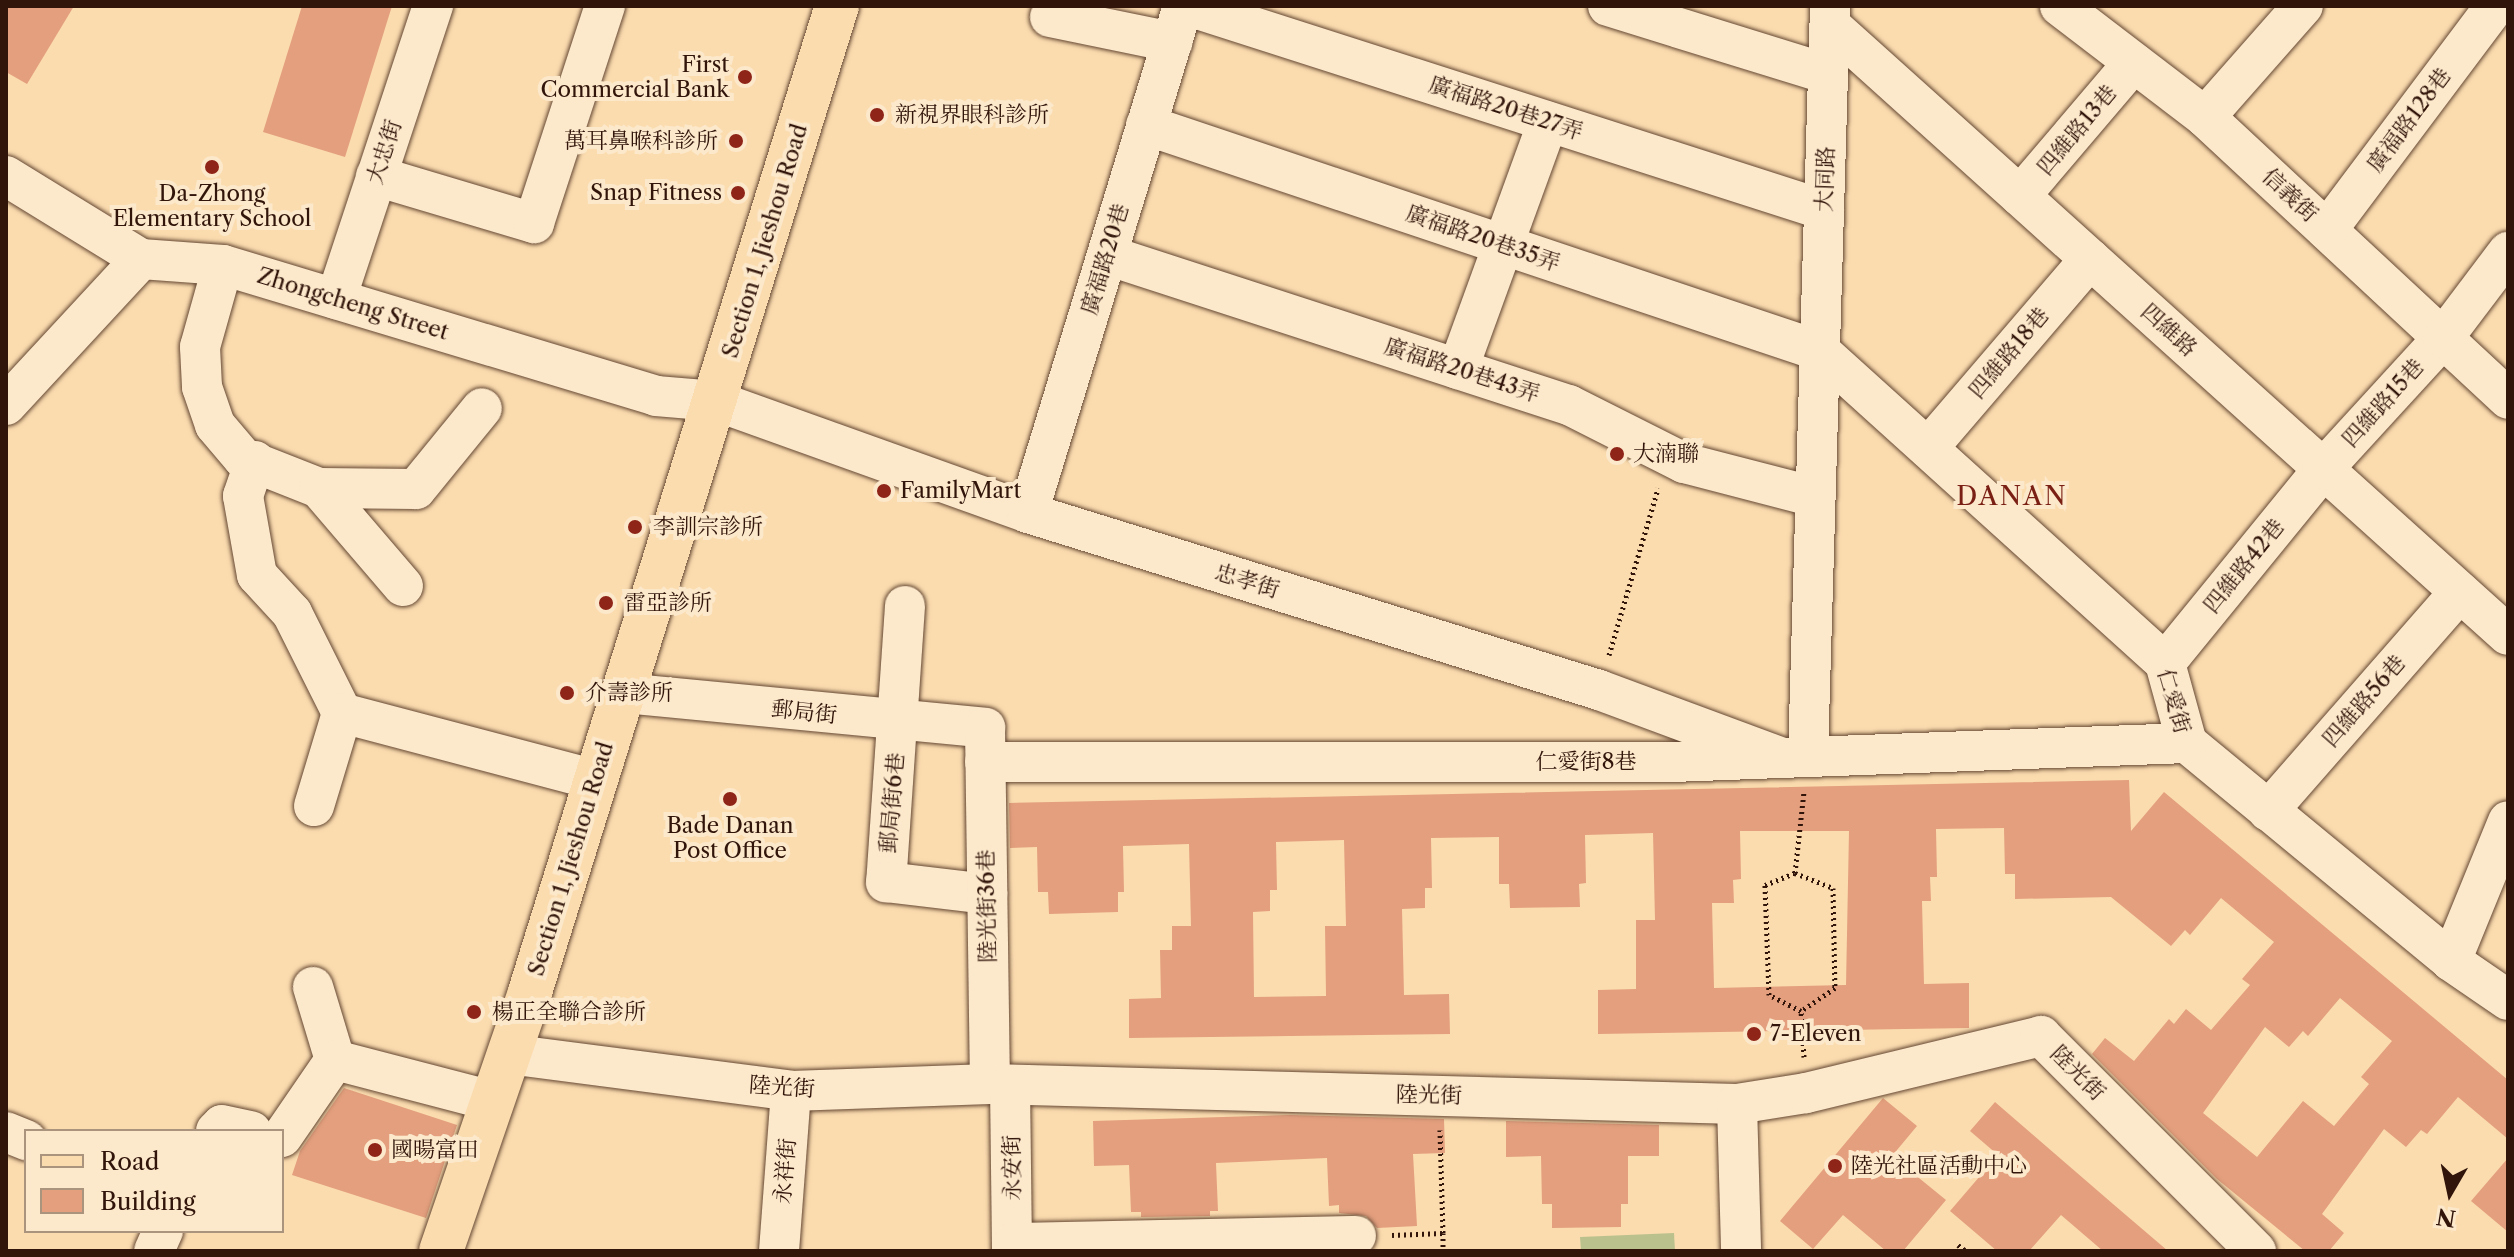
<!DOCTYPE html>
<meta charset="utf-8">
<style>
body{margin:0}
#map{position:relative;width:2514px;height:1257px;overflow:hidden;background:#fbdcaf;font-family:"Libre Caslon Text","Noto Serif TC",serif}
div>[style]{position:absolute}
.green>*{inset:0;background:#bbc18d}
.building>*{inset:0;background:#e39f7e}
.path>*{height:5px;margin-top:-2.5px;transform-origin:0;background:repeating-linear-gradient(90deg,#31150a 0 2px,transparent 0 6px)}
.roads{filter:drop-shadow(0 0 2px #644733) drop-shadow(0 0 2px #644733)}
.minor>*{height:40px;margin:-20px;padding:0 20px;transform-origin:20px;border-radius:20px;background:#fce8cb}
.major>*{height:44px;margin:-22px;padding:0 22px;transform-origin:22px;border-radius:22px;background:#fbdcaf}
.dots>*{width:22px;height:22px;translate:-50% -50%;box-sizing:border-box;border:4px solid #fce8cb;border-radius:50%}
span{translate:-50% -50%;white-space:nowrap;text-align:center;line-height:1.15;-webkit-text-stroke:8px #fce8cb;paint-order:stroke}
.poi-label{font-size:22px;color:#31150a}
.right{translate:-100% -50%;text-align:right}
.left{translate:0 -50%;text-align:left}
.street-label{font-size:22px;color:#31150a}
.quarter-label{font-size:26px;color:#7a1f14;letter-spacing:2px}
.frame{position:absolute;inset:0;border:8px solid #31150a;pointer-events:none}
.legend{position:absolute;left:24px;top:1129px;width:260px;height:104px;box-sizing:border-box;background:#fce8cb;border:2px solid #ab947e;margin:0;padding:10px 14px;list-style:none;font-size:24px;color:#31150a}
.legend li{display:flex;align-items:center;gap:16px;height:40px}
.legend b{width:40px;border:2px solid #ab947e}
.north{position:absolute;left:2410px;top:1153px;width:80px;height:80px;-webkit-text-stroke:6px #fce8cb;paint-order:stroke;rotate:189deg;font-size:22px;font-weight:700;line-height:32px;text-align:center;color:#31150a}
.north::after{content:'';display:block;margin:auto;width:28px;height:36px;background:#31150a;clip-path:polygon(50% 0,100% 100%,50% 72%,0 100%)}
</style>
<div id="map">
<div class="green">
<div style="clip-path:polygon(1674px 1233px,1675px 1251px,1581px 1251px,1580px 1237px)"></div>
</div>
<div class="building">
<div style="clip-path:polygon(6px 6px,74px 6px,27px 84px,6px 72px)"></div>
<div style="clip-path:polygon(302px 6px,392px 6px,345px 157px,263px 132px)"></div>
<div style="clip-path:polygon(evenodd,2129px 780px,2131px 831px,2164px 792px,2508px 1080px,2508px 1139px,2458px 1097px,2427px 1134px,2421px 1130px,2406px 1147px,2384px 1129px,2322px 1214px,2344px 1233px,2329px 1251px,2305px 1251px,2217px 1179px,2092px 1054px,2105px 1038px,2134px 1061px,2169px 1019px,2174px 1024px,2186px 1009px,2211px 1030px,2250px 985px,2242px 979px,2274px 942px,2221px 898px,2190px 935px,2185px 930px,2171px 946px,2111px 897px,2015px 899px,2015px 874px,2005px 874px,2004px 828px,1936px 829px,1937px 877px,1930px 877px,1931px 901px,1922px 901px,1924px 984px,1969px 983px,1969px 1028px,1598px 1034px,1598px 990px,1636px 989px,1636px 920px,1655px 920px,1653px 833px,1585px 835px,1586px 883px,1579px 884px,1580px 907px,1510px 908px,1509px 884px,1499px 884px,1499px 837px,1431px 838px,1432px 888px,1425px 888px,1425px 908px,1402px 909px,1404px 995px,1449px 994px,1450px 1034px,1129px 1038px,1129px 999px,1161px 998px,1160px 950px,1172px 950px,1172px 926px,1191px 926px,1189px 844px,1123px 846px,1124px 892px,1118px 892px,1118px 912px,1049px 914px,1048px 892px,1038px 892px,1037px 847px,1010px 848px,1009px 803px,2129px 780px,1740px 831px,1849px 831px,1846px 985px,1714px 988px,1712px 903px,1734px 903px,1733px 880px,1741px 879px,1740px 831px,2129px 780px,1344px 840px,1346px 926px,1325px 926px,1326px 996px,1254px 997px,1253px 912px,1270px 911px,1270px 890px,1277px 890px,1276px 842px,1344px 840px,2129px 780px,2340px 998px,2392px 1041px,2361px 1077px,2369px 1084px,2334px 1126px,2303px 1101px,2257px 1157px,2203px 1113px,2265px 1027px,2289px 1047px,2303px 1031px,2308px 1036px,2340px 998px)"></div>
<div style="clip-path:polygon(344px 1088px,457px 1125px,426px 1218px,292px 1175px,300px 1151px)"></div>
<div style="clip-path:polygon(1883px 1098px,1917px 1126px,1892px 1156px,1946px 1200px,1903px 1251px,1886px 1251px,1843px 1215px,1813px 1249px,1780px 1221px)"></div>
<div style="clip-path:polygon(1995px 1102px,2113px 1204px,2168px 1251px,2103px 1251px,2061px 1215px,2029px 1251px,1997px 1251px,1950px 1211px,1998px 1155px,1970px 1131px)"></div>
<div style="clip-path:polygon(1290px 1115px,1444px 1119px,1445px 1153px,1413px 1154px,1417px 1226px,1377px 1228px,1366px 1216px,1339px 1213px,1339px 1205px,1329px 1206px,1327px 1158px,1216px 1163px,1218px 1211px,1210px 1211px,1210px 1216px,1141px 1217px,1141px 1212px,1131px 1212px,1129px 1165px,1094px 1166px,1093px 1121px)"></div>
<div style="clip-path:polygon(1506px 1121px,1659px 1125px,1659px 1156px,1628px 1156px,1628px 1204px,1621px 1204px,1621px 1227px,1552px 1228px,1552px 1204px,1542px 1204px,1541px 1156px,1506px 1157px)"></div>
<div style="clip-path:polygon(2508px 1158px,2508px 1232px,2471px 1201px)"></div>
</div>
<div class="path">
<div style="left:1609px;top:655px;width:174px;rotate:-73.6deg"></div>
<div style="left:1795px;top:873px;width:41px;rotate:21.5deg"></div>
<div style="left:1833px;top:888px;width:100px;rotate:88.9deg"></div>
<div style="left:1835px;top:988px;width:41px;rotate:145.9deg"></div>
<div style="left:1804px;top:1057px;width:46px;rotate:-93.7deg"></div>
<div style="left:1801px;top:1011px;width:36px;rotate:-153deg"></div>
<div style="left:1769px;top:995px;width:110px;rotate:-92.1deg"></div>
<div style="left:1765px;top:885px;width:32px;rotate:-22deg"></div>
<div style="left:1795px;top:873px;width:82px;rotate:-83.7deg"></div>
<div style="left:1443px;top:1233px;width:18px;rotate:90deg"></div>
<div style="left:1392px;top:1235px;width:51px;rotate:-2.2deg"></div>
<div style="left:1443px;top:1233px;width:103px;rotate:-91.7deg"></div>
<div style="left:1958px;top:1245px;width:10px;rotate:37deg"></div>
</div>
<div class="roads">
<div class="minor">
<div style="left:1188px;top:6px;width:668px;rotate:17.78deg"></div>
<div style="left:1608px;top:6px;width:230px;rotate:17.2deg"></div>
<div style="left:2060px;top:6px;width:183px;rotate:37.4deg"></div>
<div style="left:2205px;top:117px;width:414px;rotate:42.9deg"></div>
<div style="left:1050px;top:17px;width:125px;rotate:11.6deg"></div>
<div style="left:1830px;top:25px;width:912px;rotate:41.98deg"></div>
<div style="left:2205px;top:117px;width:148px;rotate:-48.6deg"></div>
<div style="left:1146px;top:125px;width:711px;rotate:18.54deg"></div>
<div style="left:1820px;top:351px;width:465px;rotate:42.1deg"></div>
<div style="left:2165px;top:663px;width:83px;rotate:74.6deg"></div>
<div style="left:2187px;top:743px;width:342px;rotate:39.5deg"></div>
<div style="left:2451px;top:961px;width:69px;rotate:34.4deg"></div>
<div style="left:6px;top:176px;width:158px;rotate:31.6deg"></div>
<div style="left:141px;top:259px;width:82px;rotate:4.2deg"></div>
<div style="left:223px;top:265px;width:452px;rotate:16.8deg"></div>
<div style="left:656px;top:396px;width:60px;rotate:4.8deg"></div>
<div style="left:716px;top:401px;width:331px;rotate:19.7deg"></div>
<div style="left:1028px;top:513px;width:598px;rotate:17.22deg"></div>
<div style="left:1599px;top:690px;width:193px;rotate:20.3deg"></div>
<div style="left:376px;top:176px;width:165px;rotate:16.6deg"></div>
<div style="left:534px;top:223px;width:228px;rotate:-71.9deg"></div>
<div style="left:2020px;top:196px;width:175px;rotate:-49.6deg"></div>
<div style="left:2327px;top:230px;width:275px;rotate:-53.1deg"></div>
<div style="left:1107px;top:255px;width:486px;rotate:18deg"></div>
<div style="left:1569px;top:405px;width:129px;rotate:26.8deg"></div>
<div style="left:1684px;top:463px;width:132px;rotate:14.5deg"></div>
<div style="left:223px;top:265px;width:85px;rotate:105.7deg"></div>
<div style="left:200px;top:347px;width:40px;rotate:87.1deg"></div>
<div style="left:202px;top:387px;width:40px;rotate:71.1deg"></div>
<div style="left:215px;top:425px;width:43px;rotate:49.7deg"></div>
<div style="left:243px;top:458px;width:82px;rotate:21.5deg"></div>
<div style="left:319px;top:488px;width:129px;rotate:49.4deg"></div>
<div style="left:336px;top:299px;width:309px;rotate:-71.7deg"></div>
<div style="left:1458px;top:369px;width:263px;rotate:-70deg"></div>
<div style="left:6px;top:405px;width:199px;rotate:-47.2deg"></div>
<div style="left:1928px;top:448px;width:249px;rotate:-49.4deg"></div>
<div style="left:255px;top:461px;width:37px;rotate:109deg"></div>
<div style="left:243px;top:496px;width:80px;rotate:80deg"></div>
<div style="left:257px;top:575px;width:52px;rotate:47.4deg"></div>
<div style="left:292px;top:613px;width:112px;rotate:63.4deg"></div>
<div style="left:342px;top:713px;width:263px;rotate:14.8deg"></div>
<div style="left:319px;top:488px;width:97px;rotate:0.6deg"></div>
<div style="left:416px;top:489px;width:104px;rotate:-50.8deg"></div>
<div style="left:1028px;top:513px;width:530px;rotate:-73deg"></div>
<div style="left:905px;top:606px;width:277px;rotate:93.9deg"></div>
<div style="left:886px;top:882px;width:102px;rotate:6.8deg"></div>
<div style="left:2165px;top:663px;width:250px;rotate:-50.8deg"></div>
<div style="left:2323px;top:469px;width:178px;rotate:-47.5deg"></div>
<div style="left:2443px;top:338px;width:108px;rotate:-52.9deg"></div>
<div style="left:624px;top:693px;width:363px;rotate:5.5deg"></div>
<div style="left:985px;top:728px;width:356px;rotate:89.2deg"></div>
<div style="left:1808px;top:756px;width:750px;rotate:-88.32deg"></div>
<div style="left:985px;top:762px;width:687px"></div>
<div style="left:1672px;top:762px;width:515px;rotate:-2.11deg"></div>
<div style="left:314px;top:806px;width:97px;rotate:-73.2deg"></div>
<div style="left:2268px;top:811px;width:291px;rotate:-48.8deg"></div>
<div style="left:2451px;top:961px;width:151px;rotate:-67.8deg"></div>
<div style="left:313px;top:987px;width:76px;rotate:73.2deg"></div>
<div style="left:508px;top:1054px;width:285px;rotate:7.4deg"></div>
<div style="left:791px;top:1091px;width:199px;rotate:-2deg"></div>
<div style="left:990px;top:1084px;width:747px;rotate:1.53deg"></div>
<div style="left:1737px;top:1104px;width:70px;rotate:-9.1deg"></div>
<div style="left:1806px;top:1093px;width:242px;rotate:-13.6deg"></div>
<div style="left:2041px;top:1036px;width:304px;rotate:45deg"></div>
<div style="left:1010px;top:1085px;width:166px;rotate:89.3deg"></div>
<div style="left:1737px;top:1104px;width:147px;rotate:88.4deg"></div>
<div style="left:216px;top:1131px;width:8px;rotate:-45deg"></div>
<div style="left:222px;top:1125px;width:30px;rotate:12deg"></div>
<div style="left:6px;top:1132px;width:22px;rotate:22deg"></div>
<div style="left:282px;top:1137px;width:93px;rotate:-55.5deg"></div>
<div style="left:335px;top:1060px;width:162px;rotate:14.6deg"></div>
<div style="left:1013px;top:1243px;width:343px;rotate:-1.2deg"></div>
<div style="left:154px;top:1251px;width:22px;rotate:-66deg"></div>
<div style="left:779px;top:1251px;width:160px;rotate:-85.7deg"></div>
</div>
<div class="major">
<div style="left:441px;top:1251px;width:274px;rotate:-71deg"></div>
<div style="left:530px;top:992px;width:1033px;rotate:-72.71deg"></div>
</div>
</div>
<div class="dots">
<div style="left:745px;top:77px;background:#8f2418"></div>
<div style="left:877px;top:115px;background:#8f2418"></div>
<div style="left:736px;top:141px;background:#8f2418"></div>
<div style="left:212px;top:167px;background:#8f2418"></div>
<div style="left:738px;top:193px;background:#8f2418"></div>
<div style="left:1617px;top:454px;background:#8f2418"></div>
<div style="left:884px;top:491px;background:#8f2418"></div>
<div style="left:635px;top:527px;background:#8f2418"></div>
<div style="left:606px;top:603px;background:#8f2418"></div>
<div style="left:567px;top:693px;background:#8f2418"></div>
<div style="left:730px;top:799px;background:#8f2418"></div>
<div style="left:474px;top:1012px;background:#8f2418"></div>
<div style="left:1754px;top:1034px;background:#8f2418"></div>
<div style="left:375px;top:1150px;background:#8f2418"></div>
<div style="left:1835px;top:1166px;background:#8f2418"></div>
</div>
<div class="poi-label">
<span class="right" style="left:729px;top:77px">First<br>Commercial Bank</span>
<span class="left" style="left:895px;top:115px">新視界眼科診所</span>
<span class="right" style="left:718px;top:141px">萬耳鼻喉科診所</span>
<span style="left:212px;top:206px">Da-Zhong<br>Elementary School</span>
<span class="right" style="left:722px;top:193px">Snap Fitness</span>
<span class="left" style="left:1633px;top:454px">大湳聯</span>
<span class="left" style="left:900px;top:491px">FamilyMart</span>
<span class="left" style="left:653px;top:527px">李訓宗診所</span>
<span class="left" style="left:624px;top:603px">雷亞診所</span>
<span class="left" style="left:585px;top:693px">介壽診所</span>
<span style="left:730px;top:838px">Bade Danan<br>Post Office</span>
<span class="left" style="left:492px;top:1012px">楊正全聯合診所</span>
<span class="left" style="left:1770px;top:1034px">7-Eleven</span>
<span class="left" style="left:391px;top:1150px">國暘富田</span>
<span class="left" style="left:1851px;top:1166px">陸光社區活動中心</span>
</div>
<div class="street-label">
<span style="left:1506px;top:108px;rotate:18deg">廣福路20巷27弄</span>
<span style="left:2409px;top:120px;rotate:-53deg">廣福路128巷</span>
<span style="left:2077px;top:130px;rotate:-50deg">四維路13巷</span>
<span style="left:384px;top:152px;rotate:-72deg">大忠街</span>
<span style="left:1825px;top:179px;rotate:-88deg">大同路</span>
<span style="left:2290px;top:195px;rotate:43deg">信義街</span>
<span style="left:1483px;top:238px;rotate:19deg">廣福路20巷35弄</span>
<span style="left:765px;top:241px;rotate:-73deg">Section 1, Jieshou Road</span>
<span style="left:1105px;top:259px;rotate:-73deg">廣福路20巷</span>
<span style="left:353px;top:304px;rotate:17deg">Zhongcheng Street</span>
<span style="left:2169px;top:330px;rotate:42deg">四維路</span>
<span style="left:2009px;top:353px;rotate:-50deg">四維路18巷</span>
<span style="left:1462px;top:370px;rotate:18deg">廣福路20巷43弄</span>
<span style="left:2383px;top:403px;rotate:-48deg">四維路15巷</span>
<span style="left:2244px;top:566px;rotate:-51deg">四維路42巷</span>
<span style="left:1247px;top:581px;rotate:17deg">忠孝街</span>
<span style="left:2174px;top:701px;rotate:74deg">仁愛街</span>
<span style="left:2364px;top:701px;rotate:-49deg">四維路56巷</span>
<span style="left:804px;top:712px;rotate:6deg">郵局街</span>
<span style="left:1586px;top:762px">仁愛街8巷</span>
<span style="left:892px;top:803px;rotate:-85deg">郵局街6巷</span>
<span style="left:571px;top:859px;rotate:-73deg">Section 1, Jieshou Road</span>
<span style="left:987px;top:906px;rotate:-91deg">陸光街36巷</span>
<span style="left:2078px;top:1073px;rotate:45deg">陸光街</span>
<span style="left:782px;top:1087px;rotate:4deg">陸光街</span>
<span style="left:1429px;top:1095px;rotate:1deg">陸光街</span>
<span style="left:1012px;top:1168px;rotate:-91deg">永安街</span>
<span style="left:785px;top:1171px;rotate:-85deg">永祥街</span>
</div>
<div class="quarter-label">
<span style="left:2012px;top:497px">DANAN</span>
</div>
<div class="frame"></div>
<ul class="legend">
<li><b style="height:10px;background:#fbdcaf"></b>Road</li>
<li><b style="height:22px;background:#e39f7e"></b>Building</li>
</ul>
<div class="north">N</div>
</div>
